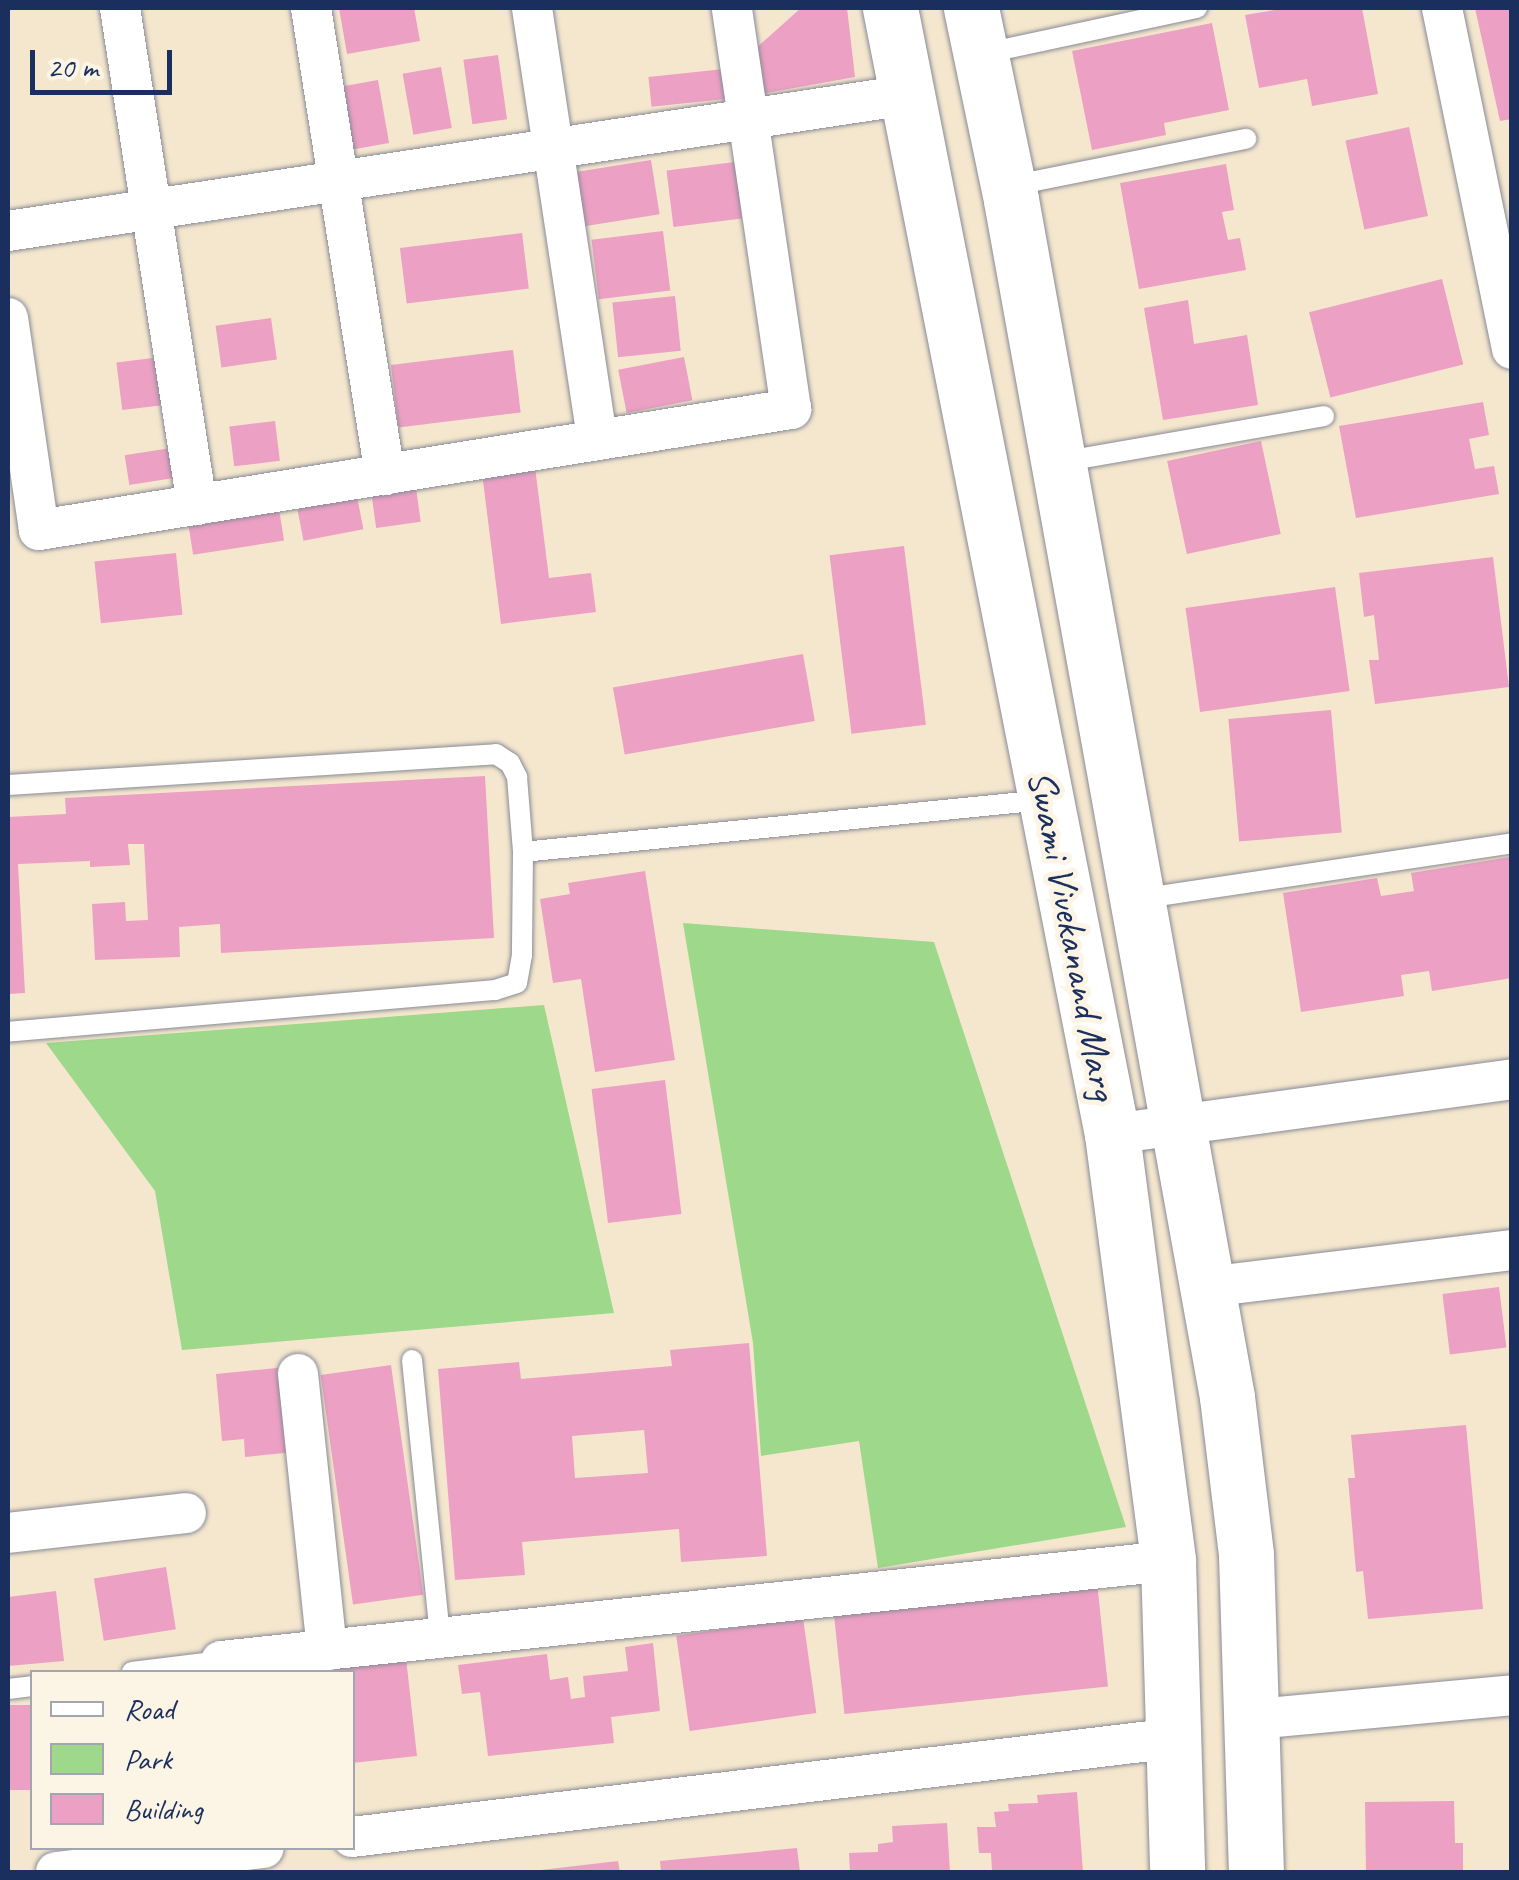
<!DOCTYPE html>
<style>
body{margin:0}
#map{position:relative;width:1519px;height:1880px;overflow:hidden;background:#f5e7ce;font-family:Caveat,sans-serif}
div>[style]{position:absolute}
.green>*{inset:0;background:#9ed88b}
.building>*{inset:0;background:#eca0c4;transform-origin:0 0}
.roads{filter:drop-shadow(0 0 2px #888b96) drop-shadow(0 0 2px #888b96)}
.lane>*{height:20px;margin:-10px;padding:0 10px;transform-origin:10px;border-radius:10px;background:#fff}
.street>*{height:40px;margin:-20px;padding:0 20px;transform-origin:20px;border-radius:20px;background:#fff}
.secondary>*{height:55px;margin:-27.5px;padding:0 27.5px;transform-origin:27.5px;border-radius:27.5px;background:#fff}
span{translate:-50% -50%;white-space:nowrap;text-align:center;line-height:1.15;-webkit-text-stroke:10px #fcf5e5;paint-order:stroke}
.street-label{font-size:40px;color:#1b2f5e}
.frame{position:absolute;inset:0;border:10px solid #1b2f5e;pointer-events:none}
.legend{position:absolute;left:30px;top:1670px;width:325px;height:180px;box-sizing:border-box;background:#fcf5e5;border:2px solid #a2a6af;margin:0;padding:12px 18px;list-style:none;font-size:30px;color:#1b2f5e}
.legend li{display:flex;align-items:center;gap:20px;height:50px}
.legend b{width:50px;border:2px solid #a2a6af}
.scale{position:absolute;left:30px;top:50px;width:142px;height:45px;box-sizing:border-box;border:5px solid #1b2f5e;border-top:0;padding-left:12px;font-size:30px;line-height:35px;white-space:nowrap;color:#1b2f5e;-webkit-text-stroke:8px #fcf5e5;paint-order:stroke}
</style>
<div id="map">
<div class="green">
<div style="clip-path:polygon(683px 923px,934px 942px,1126px 1527px,878px 1568px,859px 1441px,761px 1456px,753px 1343px)"></div>
<div style="clip-path:polygon(544px 1005px,614px 1313px,182px 1350px,155px 1191px,46px 1043px)"></div>
</div>
<div class="building">
<div style="clip-path:polygon(339px 8px,414px 8px,420px 41px,347px 54px)"></div>
<div style="clip-path:polygon(801px 8px,847px 8px,855px 77px,761px 94px,754px 50px)"></div>
<div style="clip-path:polygon(1286px 8px,1362px 8px,1378px 94px,1312px 106px,1307px 79px,1259px 88px,1245px 15px)"></div>
<div style="clip-path:polygon(1475px 8px,1512px 8px,1512px 119px,1500px 121px)"></div>
<div style="clip-path:polygon(1212px 23px,1229px 110px,1164px 123px,1166px 135px,1092px 150px,1072px 51px)"></div>
<div style="left:498px;top:55px;width:65px;height:35px;rotate:82deg"></div>
<div style="left:441px;top:67px;width:62px;height:39px;rotate:80deg"></div>
<div style="left:724px;top:69px;width:30px;height:76px;rotate:84deg"></div>
<div style="left:378px;top:80px;width:64px;height:37px;rotate:80deg"></div>
<div style="left:1409px;top:127px;width:91px;height:65px;rotate:78deg"></div>
<div style="left:651px;top:160px;width:55px;height:76px;rotate:81deg"></div>
<div style="left:735px;top:162px;width:57px;height:69px;rotate:83deg"></div>
<div style="clip-path:polygon(1226px 164px,1234px 210px,1222px 212px,1228px 240px,1240px 238px,1246px 270px,1139px 289px,1120px 183px)"></div>
<div style="left:663px;top:231px;width:60px;height:72px;rotate:83deg"></div>
<div style="left:522px;top:233px;width:56px;height:123px;rotate:83deg"></div>
<div style="left:1442px;top:279px;width:88px;height:137px;rotate:76deg"></div>
<div style="left:675px;top:296px;width:55px;height:63px;rotate:84deg"></div>
<div style="clip-path:polygon(1188px 300px,1194px 344px,1247px 335px,1258px 405px,1163px 420px,1144px 308px)"></div>
<div style="left:271px;top:318px;width:42px;height:56px;rotate:82deg"></div>
<div style="left:513px;top:350px;width:63px;height:123px;rotate:83deg"></div>
<div style="left:169px;top:356px;width:48px;height:53px;rotate:83deg"></div>
<div style="left:684px;top:357px;width:44px;height:67px;rotate:79deg"></div>
<div style="clip-path:polygon(1483px 402px,1489px 435px,1469px 439px,1475px 469px,1494px 466px,1499px 494px,1356px 518px,1339px 426px)"></div>
<div style="left:275px;top:421px;width:40px;height:46px;rotate:83deg"></div>
<div style="left:1261px;top:441px;width:95px;height:96px;rotate:78deg"></div>
<div style="left:177px;top:447px;width:30px;height:53px;rotate:81deg"></div>
<div style="clip-path:polygon(535px 467px,549px 578px,591px 573px,596px 612px,501px 624px,482px 473px)"></div>
<div style="left:355px;top:486px;width:44px;height:61px;rotate:79deg"></div>
<div style="left:416px;top:488px;width:34px;height:45px;rotate:82deg"></div>
<div style="left:277px;top:496px;width:45px;height:92px;rotate:81deg"></div>
<div style="left:904px;top:546px;width:180px;height:75px;rotate:83deg"></div>
<div style="left:176px;top:553px;width:62px;height:82px;rotate:84deg"></div>
<div style="clip-path:polygon(1493px 557px,1509px 687px,1375px 704px,1369px 660px,1379px 660px,1374px 615px,1364px 617px,1359px 573px)"></div>
<div style="left:1335px;top:587px;width:105px;height:151px;rotate:82deg"></div>
<div style="left:803px;top:654px;width:68px;height:193px;rotate:80deg"></div>
<div style="left:1331px;top:710px;width:123px;height:103px;rotate:85deg"></div>
<div style="clip-path:polygon(485px 776px,494px 938px,221px 953px,220px 924px,179px 927px,180px 957px,95px 960px,92px 904px,125px 902px,126px 921px,148px 920px,144px 844px,128px 844px,130px 865px,90px 867px,90px 861px,18px 864px,25px 993px,8px 994px,8px 817px,66px 814px,65px 798px)"></div>
<div style="clip-path:polygon(1510px 857px,1512px 978px,1432px 991px,1429px 971px,1401px 975px,1404px 996px,1301px 1012px,1283px 893px,1377px 878px,1381px 896px,1414px 891px,1411px 873px)"></div>
<div style="clip-path:polygon(645px 871px,675px 1060px,595px 1072px,581px 979px,553px 983px,540px 899px,570px 894px,568px 883px)"></div>
<div style="left:665px;top:1080px;width:135px;height:74px;rotate:83deg"></div>
<div style="left:1499px;top:1287px;width:61px;height:57px;rotate:83deg"></div>
<div style="clip-path:polygon(evenodd,749px 1343px,767px 1556px,681px 1562px,679px 1529px,522px 1542px,525px 1575px,455px 1580px,438px 1369px,519px 1362px,521px 1379px,672px 1366px,670px 1350px,749px 1343px,644px 1430px,648px 1473px,575px 1478px,572px 1436px,644px 1430px)"></div>
<div style="left:391px;top:1365px;width:232px;height:71px;rotate:82deg"></div>
<div style="clip-path:polygon(287px 1367px,294px 1452px,245px 1457px,244px 1439px,222px 1441px,216px 1374px)"></div>
<div style="clip-path:polygon(1466px 1425px,1483px 1609px,1368px 1619px,1363px 1571px,1356px 1572px,1348px 1478px,1355px 1478px,1351px 1435px)"></div>
<div style="left:166px;top:1567px;width:63px;height:73px;rotate:81deg"></div>
<div style="left:1097px;top:1582px;width:105px;height:265px;rotate:84deg"></div>
<div style="clip-path:polygon(56px 1591px,64px 1661px,8px 1666px,8px 1597px)"></div>
<div style="left:803px;top:1618px;width:96px;height:128px;rotate:82deg"></div>
<div style="clip-path:polygon(653px 1643px,660px 1711px,611px 1717px,614px 1743px,488px 1756px,480px 1692px,462px 1694px,458px 1665px,547px 1654px,550px 1680px,568px 1677px,571px 1699px,585px 1697px,583px 1676px,628px 1671px,625px 1647px)"></div>
<div style="clip-path:polygon(406px 1658px,417px 1756px,352px 1763px,352px 1672px,299px 1672px)"></div>
<div style="left:32px;top:1705px;width:85px;height:24px;rotate:90deg"></div>
<div style="clip-path:polygon(1077px 1792px,1083px 1872px,992px 1872px,991px 1853px,979px 1853px,977px 1827px,996px 1827px,994px 1812px,1009px 1811px,1008px 1804px,1038px 1803px,1037px 1795px)"></div>
<div style="clip-path:polygon(1454px 1801px,1455px 1843px,1463px 1843px,1463px 1872px,1366px 1872px,1365px 1802px)"></div>
<div style="clip-path:polygon(947px 1823px,950px 1872px,850px 1872px,849px 1853px,878px 1852px,878px 1844px,893px 1842px,892px 1826px)"></div>
<div style="clip-path:polygon(797px 1848px,800px 1872px,661px 1872px,660px 1861px)"></div>
<div style="clip-path:polygon(618px 1861px,620px 1872px,541px 1872px,541px 1870px)"></div>
</div>
<div class="roads">
<div class="lane">
<div style="left:982px;top:54px;width:220px;rotate:-12.1deg"></div>
<div style="left:1010px;top:186px;width:241px;rotate:-11.3deg"></div>
<div style="left:1061px;top:462px;width:267px;rotate:-9.9deg"></div>
<div style="left:8px;top:785px;width:489px;rotate:-3.6deg"></div>
<div style="left:496px;top:754px;width:17px;rotate:33deg"></div>
<div style="left:510px;top:763px;width:16px;rotate:63deg"></div>
<div style="left:517px;top:777px;width:75px;rotate:85.4deg"></div>
<div style="left:523px;top:852px;width:103px;rotate:90.6deg"></div>
<div style="left:522px;top:955px;width:28px;rotate:100deg"></div>
<div style="left:517px;top:983px;width:23px;rotate:162deg"></div>
<div style="left:495px;top:990px;width:489px;rotate:175.1deg"></div>
<div style="left:523px;top:852px;width:524px;rotate:-5.7deg"></div>
<div style="left:1139px;top:899px;width:377px;rotate:-8.5deg"></div>
<div style="left:412px;top:1360px;width:279px;rotate:84.2deg"></div>
<div style="left:132px;top:1672px;width:90px;rotate:-7deg"></div>
<div style="left:8px;top:1689px;width:24px;rotate:-7deg"></div>
</div>
<div class="street">
<div style="left:120px;top:8px;width:503px;rotate:81.19deg"></div>
<div style="left:311px;top:8px;width:473px;rotate:81deg"></div>
<div style="left:532px;top:8px;width:437px;rotate:81.4deg"></div>
<div style="left:1442px;top:8px;width:348px;rotate:78.4deg"></div>
<div style="left:8px;top:231px;width:909px;rotate:-8.6deg"></div>
<div style="left:8px;top:318px;width:214px;rotate:81.7deg"></div>
<div style="left:39px;top:530px;width:762px;rotate:-9.14deg"></div>
<div style="left:791px;top:409px;width:405px;rotate:-98.4deg"></div>
<div style="left:1112px;top:1134px;width:404px;rotate:-7.8deg"></div>
<div style="left:1207px;top:1287px;width:307px;rotate:-6.9deg"></div>
<div style="left:298px;top:1374px;width:278px;rotate:84deg"></div>
<div style="left:8px;top:1533px;width:179px;rotate:-6.4deg"></div>
<div style="left:221px;top:1661px;width:952px;rotate:-6.03deg"></div>
<div style="left:1255px;top:1719px;width:258px;rotate:-5.3deg"></div>
<div style="left:352px;top:1837px;width:829px;rotate:-6.86deg"></div>
<div style="left:56px;top:1872px;width:209px;rotate:-6.6deg"></div>
</div>
<div class="secondary">
<div style="left:890px;top:8px;width:1148px;rotate:78.85deg"></div>
<div style="left:1112px;top:1134px;width:431px;rotate:82.5deg"></div>
<div style="left:1168px;top:1561px;width:311px;rotate:88.3deg"></div>
<div style="left:971px;top:8px;width:196px;rotate:78.2deg"></div>
<div style="left:1011px;top:200px;width:1216px;rotate:79.77deg"></div>
<div style="left:1227px;top:1397px;width:159px;rotate:83.1deg"></div>
<div style="left:1246px;top:1555px;width:317px;rotate:88.2deg"></div>
</div>
</div>
<div class="street-label">
<span style="left:1073px;top:935px;rotate:79deg">Swami Vivekanand Marg</span>
</div>
<div class="frame"></div>
<ul class="legend">
<li><b style="height:12px;background:#fff"></b>Road</li>
<li><b style="height:28px;background:#9ed88b"></b>Park</li>
<li><b style="height:28px;background:#eca0c4"></b>Building</li>
</ul>
<div class="scale">20 m</div>
</div>
